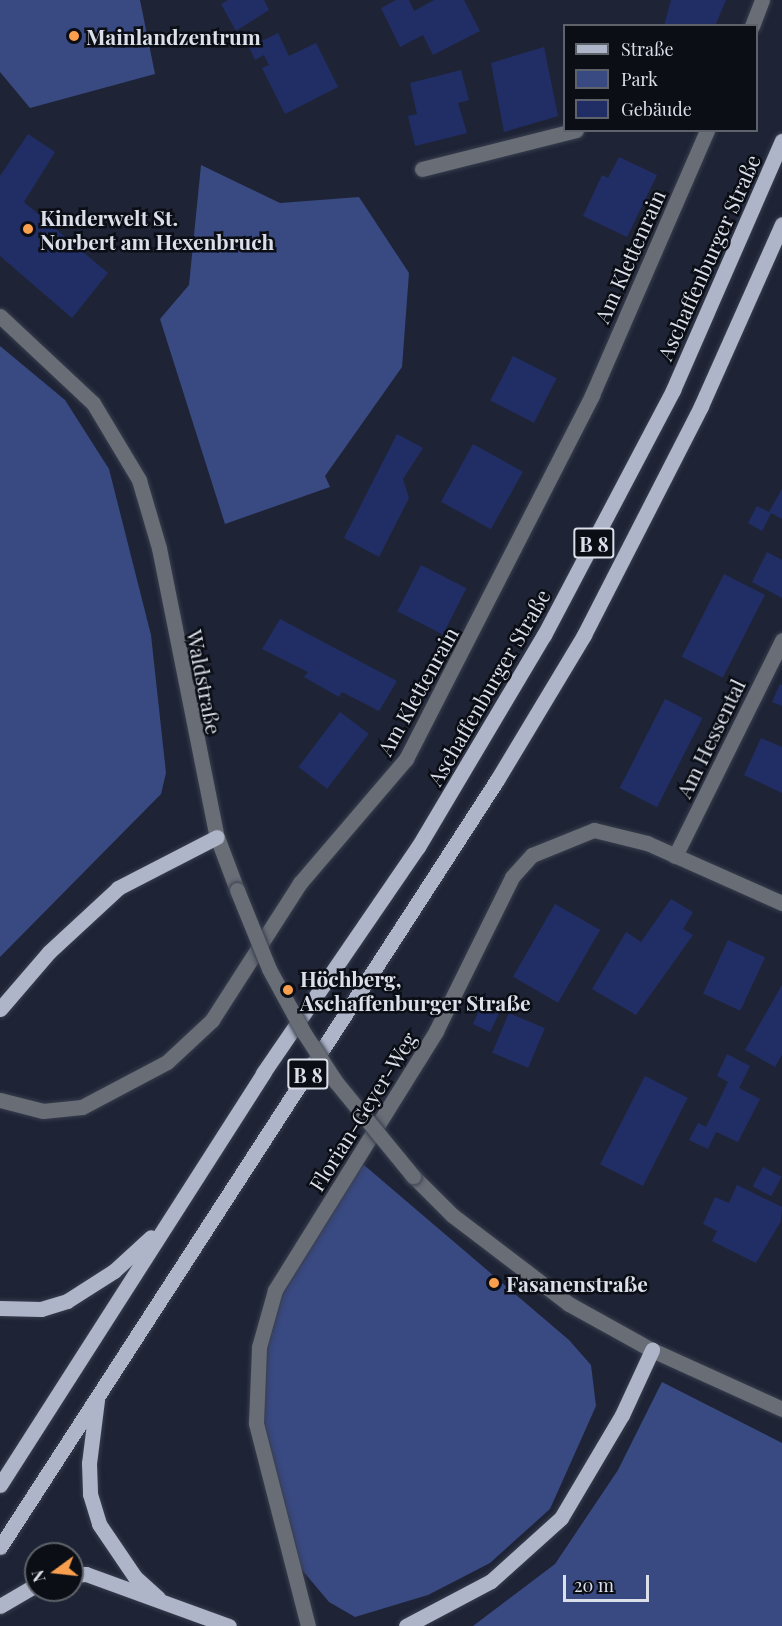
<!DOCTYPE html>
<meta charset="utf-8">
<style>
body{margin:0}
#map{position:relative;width:782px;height:1626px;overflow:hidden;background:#1e2435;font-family:"Playfair Display",serif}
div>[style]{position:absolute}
.green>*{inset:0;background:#394981}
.building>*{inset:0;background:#212e66;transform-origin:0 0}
.roads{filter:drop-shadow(0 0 2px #383e4e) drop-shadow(0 0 2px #383e4e)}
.minor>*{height:15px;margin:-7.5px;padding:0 7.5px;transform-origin:7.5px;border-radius:7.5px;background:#696d76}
.major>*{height:15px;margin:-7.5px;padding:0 7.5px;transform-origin:7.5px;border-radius:7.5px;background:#aeb5c8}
.bridges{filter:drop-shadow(0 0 2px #383e4e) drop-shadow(0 0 2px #383e4e)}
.minor-bridge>*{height:15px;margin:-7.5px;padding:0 7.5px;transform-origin:7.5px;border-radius:7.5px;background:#696d76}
.dots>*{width:16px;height:16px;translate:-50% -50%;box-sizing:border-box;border:3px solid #0b0e15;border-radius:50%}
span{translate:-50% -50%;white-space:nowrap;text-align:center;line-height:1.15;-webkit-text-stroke:5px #0b0e15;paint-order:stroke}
.shield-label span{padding:2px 4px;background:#0b0e15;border:2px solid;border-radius:4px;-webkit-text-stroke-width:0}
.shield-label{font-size:20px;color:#dadfea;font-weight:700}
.poi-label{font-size:21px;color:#dadfea;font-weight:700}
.left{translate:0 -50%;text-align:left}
.street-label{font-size:21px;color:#dadfea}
.legend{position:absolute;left:563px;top:24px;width:195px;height:108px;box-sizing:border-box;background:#0b0e15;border:2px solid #5e626a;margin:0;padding:8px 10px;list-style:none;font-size:18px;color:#dadfea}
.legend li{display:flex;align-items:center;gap:12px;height:30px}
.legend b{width:30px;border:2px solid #5e626a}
.north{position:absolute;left:24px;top:1542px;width:60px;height:60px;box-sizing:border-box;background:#0b0e15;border:2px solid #5e626a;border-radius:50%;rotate:255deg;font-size:16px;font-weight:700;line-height:24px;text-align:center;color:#dadfea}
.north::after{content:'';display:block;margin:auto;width:21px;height:27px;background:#fa9f4e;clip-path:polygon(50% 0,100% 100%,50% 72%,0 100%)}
.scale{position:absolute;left:563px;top:1575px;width:86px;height:27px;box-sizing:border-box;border:3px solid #dadfea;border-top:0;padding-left:8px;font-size:18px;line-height:21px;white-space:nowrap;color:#dadfea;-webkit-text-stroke:4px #0b0e15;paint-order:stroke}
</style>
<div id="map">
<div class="green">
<div style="clip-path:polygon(0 0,140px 0,155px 74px,30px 108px,0 72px)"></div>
<div style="clip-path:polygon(201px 165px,280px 203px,359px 197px,409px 273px,402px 367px,325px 476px,330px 487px,225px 524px,160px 319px,189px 285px)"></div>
<div style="clip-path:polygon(0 346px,65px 400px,109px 469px,151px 635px,166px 773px,161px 794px,0 957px)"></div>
<div style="clip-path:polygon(357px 1159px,569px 1340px,591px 1365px,596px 1406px,550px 1509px,490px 1563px,428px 1595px,355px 1617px,329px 1602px,292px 1558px,256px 1423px,259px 1347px,275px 1290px)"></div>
<div style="clip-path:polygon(662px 1382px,782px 1443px,782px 1626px,473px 1626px,555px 1564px,618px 1470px)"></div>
</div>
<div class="building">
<div style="clip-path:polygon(228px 0,264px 0,269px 10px,236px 31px,221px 4px)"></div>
<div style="clip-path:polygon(396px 0,409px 0,414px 11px,434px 0,464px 0,480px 31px,433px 55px,423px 35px,400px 47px,381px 8px)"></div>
<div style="clip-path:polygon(671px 0,726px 0,715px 26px,664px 26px)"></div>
<div style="clip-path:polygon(278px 33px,289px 56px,316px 43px,338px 87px,285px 114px,262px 68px,269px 65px,264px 55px,255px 60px,249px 47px)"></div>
<div style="clip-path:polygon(544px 47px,558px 116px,504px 132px,491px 63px)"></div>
<div style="clip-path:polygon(461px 70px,469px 100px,458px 103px,467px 133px,415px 146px,408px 116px,417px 114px,410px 83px)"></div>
<div style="clip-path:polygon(28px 134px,55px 152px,24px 202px,108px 273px,72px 318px,0 256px,0 176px)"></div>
<div style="clip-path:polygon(619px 157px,657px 175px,627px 237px,583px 216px,602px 175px,608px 178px)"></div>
<div style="left:513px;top:356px;width:49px;height:50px;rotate:27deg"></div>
<div style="clip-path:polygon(397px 434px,423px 448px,403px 479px,409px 498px,379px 557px,344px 538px)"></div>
<div style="left:473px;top:444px;width:57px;height:66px;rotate:29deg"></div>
<div style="clip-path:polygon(782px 489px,782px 519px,771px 513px,762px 531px,748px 523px,757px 506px,769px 512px)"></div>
<div style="clip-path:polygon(767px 552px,782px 560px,782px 598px,752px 582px)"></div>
<div style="left:421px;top:565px;width:51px;height:52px;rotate:27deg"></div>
<div style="left:724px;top:574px;width:46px;height:93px;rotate:27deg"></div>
<div style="clip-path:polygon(280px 619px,397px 681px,379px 711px,342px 692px,339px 697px,304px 677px,308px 672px,262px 649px)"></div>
<div style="clip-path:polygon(780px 684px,782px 685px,782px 706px,772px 702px)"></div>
<div style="left:665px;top:699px;width:42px;height:100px;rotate:27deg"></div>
<div style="left:340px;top:712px;width:36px;height:69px;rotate:37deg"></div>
<div style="clip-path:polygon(761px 738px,782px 747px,782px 793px,744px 775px)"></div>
<div style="clip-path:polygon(671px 899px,693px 912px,683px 929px,693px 935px,636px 1015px,592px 989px,626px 932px,641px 942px)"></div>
<div style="left:555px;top:904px;width:52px;height:84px;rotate:30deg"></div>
<div style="left:728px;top:940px;width:41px;height:59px;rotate:25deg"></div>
<div style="clip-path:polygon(782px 985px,782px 1055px,775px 1067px,745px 1050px)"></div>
<div style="left:486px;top:996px;width:19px;height:31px;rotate:25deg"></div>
<div style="left:509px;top:1013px;width:39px;height:43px;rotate:23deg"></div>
<div style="clip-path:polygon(727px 1054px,750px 1066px,739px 1088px,760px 1099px,738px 1142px,716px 1132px,708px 1149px,689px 1140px,698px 1123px,706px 1127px,728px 1082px,717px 1076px)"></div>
<div style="left:645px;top:1076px;width:48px;height:99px;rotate:27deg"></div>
<div style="left:763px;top:1167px;width:21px;height:22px;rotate:28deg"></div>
<div style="clip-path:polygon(737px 1185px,782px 1207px,781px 1221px,756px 1263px,712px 1241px,717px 1231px,703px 1224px,715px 1197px,729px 1203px)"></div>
</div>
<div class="roads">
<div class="minor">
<div style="left:752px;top:26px;width:28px;rotate:-69deg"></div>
<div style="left:422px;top:169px;width:159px;rotate:-14.2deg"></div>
<div style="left:0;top:316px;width:127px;rotate:43.1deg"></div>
<div style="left:93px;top:403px;width:90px;rotate:59.1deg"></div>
<div style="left:139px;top:480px;width:71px;rotate:73.6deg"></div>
<div style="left:159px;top:548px;width:295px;rotate:78.7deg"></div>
<div style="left:217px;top:837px;width:57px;rotate:69.3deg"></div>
<div style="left:675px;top:856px;width:241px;rotate:-63.6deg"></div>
<div style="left:0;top:1100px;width:44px;rotate:14.3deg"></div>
<div style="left:43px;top:1111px;width:39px;rotate:-6deg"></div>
<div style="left:82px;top:1107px;width:96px;rotate:-27.9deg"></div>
<div style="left:167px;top:1062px;width:62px;rotate:-43deg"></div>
<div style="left:212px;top:1020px;width:163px;rotate:-57.3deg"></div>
<div style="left:300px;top:883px;width:163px;rotate:-49.5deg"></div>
<div style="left:406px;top:759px;width:409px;rotate:-62.9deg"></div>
<div style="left:592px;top:395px;width:289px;rotate:-66.5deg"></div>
<div style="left:413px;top:1176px;width:55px;rotate:45deg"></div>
<div style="left:452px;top:1215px;width:147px;rotate:37.3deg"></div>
<div style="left:569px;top:1304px;width:95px;rotate:29deg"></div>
<div style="left:652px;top:1350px;width:143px;rotate:24.4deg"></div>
<div style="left:308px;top:1626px;width:210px;rotate:-104.4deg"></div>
<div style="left:256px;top:1423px;width:76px;rotate:-87.7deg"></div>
<div style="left:259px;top:1347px;width:59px;rotate:-74.3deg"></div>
<div style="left:275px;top:1290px;width:305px;rotate:-58.1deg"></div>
<div style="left:436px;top:1031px;width:172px;rotate:-63.7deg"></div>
<div style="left:512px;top:877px;width:30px;rotate:-48deg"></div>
<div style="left:532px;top:855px;width:67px;rotate:-22deg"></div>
<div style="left:594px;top:830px;width:55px;rotate:13.8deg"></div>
<div style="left:647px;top:843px;width:148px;rotate:24deg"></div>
</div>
<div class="major">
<div style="left:0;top:1009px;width:75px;rotate:-49.3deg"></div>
<div style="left:49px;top:952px;width:94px;rotate:-42.8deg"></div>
<div style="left:118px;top:888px;width:111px;rotate:-27.3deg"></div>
<div style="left:0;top:1308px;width:41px;rotate:1.4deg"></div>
<div style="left:41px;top:1309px;width:27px;rotate:-17deg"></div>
<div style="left:67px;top:1301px;width:56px;rotate:-32.6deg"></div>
<div style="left:114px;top:1271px;width:50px;rotate:-42.6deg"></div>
<div style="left:97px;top:1400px;width:64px;rotate:97.2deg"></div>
<div style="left:89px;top:1463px;width:31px;rotate:88deg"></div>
<div style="left:90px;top:1494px;width:31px;rotate:73deg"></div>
<div style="left:99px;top:1524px;width:64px;rotate:55.8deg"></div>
<div style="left:135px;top:1577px;width:31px;rotate:42deg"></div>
<div style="left:0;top:1485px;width:489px;rotate:-57.4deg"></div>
<div style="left:263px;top:1073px;width:274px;rotate:-55.6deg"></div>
<div style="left:418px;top:847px;width:247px;rotate:-59.3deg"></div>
<div style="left:544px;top:635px;width:277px;rotate:-62.2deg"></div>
<div style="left:673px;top:390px;width:272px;rotate:-66.4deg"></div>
<div style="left:0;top:1547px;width:914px;rotate:-57.06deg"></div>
<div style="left:497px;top:780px;width:169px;rotate:-59deg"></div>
<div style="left:584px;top:635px;width:257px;rotate:-62.9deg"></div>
<div style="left:701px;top:406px;width:199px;rotate:-66deg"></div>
<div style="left:72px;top:1575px;width:14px;rotate:-4deg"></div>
<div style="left:86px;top:1574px;width:152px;rotate:20deg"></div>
<div style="left:0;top:1606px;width:42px;rotate:-30.3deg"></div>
<div style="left:406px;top:1626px;width:96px;rotate:-27.9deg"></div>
<div style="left:491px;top:1581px;width:94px;rotate:-42deg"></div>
<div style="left:561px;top:1518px;width:120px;rotate:-59.4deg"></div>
<div style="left:622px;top:1415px;width:72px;rotate:-65.2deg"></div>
</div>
</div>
<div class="bridges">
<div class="minor-bridge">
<div style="left:237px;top:890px;width:85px;rotate:67.9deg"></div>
<div style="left:269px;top:969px;width:73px;rotate:61.3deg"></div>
<div style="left:304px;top:1033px;width:59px;rotate:56.9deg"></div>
<div style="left:336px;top:1082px;width:122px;rotate:50.7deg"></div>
</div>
</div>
<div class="dots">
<div style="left:74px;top:36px;background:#fa9f4e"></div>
<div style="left:28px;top:229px;background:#fa9f4e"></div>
<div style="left:288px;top:990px;background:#fa9f4e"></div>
<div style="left:494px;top:1283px;background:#fa9f4e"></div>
</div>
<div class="shield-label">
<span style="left:594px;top:543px">B 8</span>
<span style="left:308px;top:1074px">B 8</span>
</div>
<div class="poi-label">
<span class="left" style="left:86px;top:36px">Mainlandzentrum</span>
<span class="left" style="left:40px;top:229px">Kinderwelt St.<br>Norbert am Hexenbruch</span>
<span class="left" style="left:300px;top:990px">Höchberg,<br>Aschaffenburger Straße</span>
<span class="left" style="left:506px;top:1283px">Fasanenstraße</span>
</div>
<div class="street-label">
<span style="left:629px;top:256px;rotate:-66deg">Am Klettenrain</span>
<span style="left:708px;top:257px;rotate:-66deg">Aschaffenburger Straße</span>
<span style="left:205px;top:682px;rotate:79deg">Waldstraße</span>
<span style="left:488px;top:687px;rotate:-60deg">Aschaffenburger Straße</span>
<span style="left:417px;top:691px;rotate:-61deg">Am Klettenrain</span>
<span style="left:710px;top:738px;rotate:-64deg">Am Hessental</span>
<span style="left:362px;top:1111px;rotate:-58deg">Florian-Geyer-Weg</span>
</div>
<ul class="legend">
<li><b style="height:8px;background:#aeb5c8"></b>Straße</li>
<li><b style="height:16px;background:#394981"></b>Park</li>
<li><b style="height:16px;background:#212e66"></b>Gebäude</li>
</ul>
<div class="north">N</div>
<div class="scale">20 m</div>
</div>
